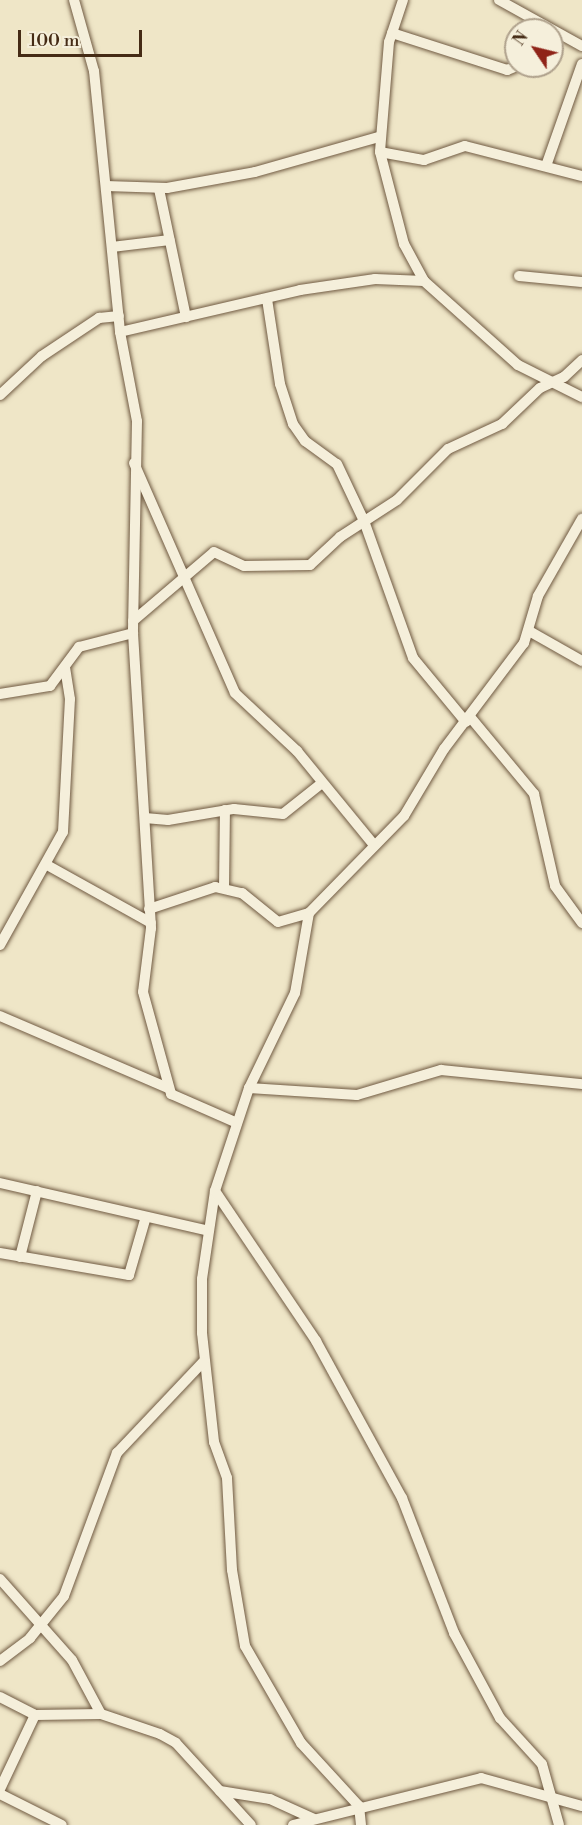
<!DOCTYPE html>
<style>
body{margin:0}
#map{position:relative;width:582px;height:1825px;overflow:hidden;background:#efe6c7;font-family:"Libre Bodoni",serif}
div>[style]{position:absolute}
.roads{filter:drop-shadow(0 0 2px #705a42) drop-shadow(0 0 2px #705a42)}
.minor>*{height:10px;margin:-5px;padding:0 5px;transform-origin:5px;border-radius:5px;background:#f5efdb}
span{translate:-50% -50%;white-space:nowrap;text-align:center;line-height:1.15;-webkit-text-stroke:4.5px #f5efdb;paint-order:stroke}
.north{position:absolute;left:504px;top:18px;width:60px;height:60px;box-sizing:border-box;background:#f5efdb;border:2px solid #afa18c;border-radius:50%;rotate:305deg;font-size:16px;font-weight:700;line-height:24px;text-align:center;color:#452b15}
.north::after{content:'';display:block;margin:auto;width:21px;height:27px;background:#8f2418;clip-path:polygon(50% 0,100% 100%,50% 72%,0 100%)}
.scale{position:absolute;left:18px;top:30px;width:124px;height:27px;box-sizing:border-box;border:3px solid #452b15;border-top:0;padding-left:8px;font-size:18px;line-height:21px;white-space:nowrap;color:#452b15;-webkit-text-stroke:4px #f5efdb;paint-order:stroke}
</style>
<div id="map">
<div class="roads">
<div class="minor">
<div style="left:74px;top:0;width:74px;rotate:74.3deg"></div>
<div style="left:94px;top:71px;width:262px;rotate:84.3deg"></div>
<div style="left:120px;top:332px;width:91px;rotate:79.2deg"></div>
<div style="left:137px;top:421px;width:212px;rotate:91.1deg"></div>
<div style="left:133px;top:633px;width:296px;rotate:86.5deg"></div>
<div style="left:151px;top:928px;width:64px;rotate:97.1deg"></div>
<div style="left:143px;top:992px;width:106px;rotate:74.6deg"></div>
<div style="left:171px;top:1094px;width:72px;rotate:23.7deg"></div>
<div style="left:403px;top:0;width:44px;rotate:108.4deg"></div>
<div style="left:389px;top:42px;width:110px;rotate:94.7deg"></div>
<div style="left:380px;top:152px;width:95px;rotate:75.4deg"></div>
<div style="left:404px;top:244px;width:42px;rotate:61.6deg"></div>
<div style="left:499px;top:0;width:95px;rotate:29deg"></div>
<div style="left:392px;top:33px;width:121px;rotate:17.8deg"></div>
<div style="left:507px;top:70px;width:11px;rotate:-22deg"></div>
<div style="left:380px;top:152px;width:45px;rotate:10.3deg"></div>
<div style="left:424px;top:160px;width:43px;rotate:-18.9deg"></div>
<div style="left:465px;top:146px;width:121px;rotate:14.4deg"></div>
<div style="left:546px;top:166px;width:108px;rotate:-70.6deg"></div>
<div style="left:106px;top:186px;width:61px;rotate:1.9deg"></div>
<div style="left:167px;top:188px;width:89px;rotate:-10.3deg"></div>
<div style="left:255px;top:172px;width:129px;rotate:-15.8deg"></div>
<div style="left:159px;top:189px;width:131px;rotate:78.1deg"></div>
<div style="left:112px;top:247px;width:58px;rotate:-6.9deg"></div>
<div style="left:519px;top:276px;width:63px;rotate:5.4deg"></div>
<div style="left:267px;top:299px;width:86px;rotate:81.3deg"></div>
<div style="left:280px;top:384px;width:42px;rotate:72deg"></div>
<div style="left:293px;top:424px;width:21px;rotate:55deg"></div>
<div style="left:305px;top:441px;width:39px;rotate:36deg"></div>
<div style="left:337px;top:464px;width:63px;rotate:64.7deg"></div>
<div style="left:364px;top:521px;width:145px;rotate:70.3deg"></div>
<div style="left:413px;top:658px;width:83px;rotate:50.4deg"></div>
<div style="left:120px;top:332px;width:185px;rotate:-13.1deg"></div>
<div style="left:300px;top:290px;width:76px;rotate:-8.3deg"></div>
<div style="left:375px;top:279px;width:49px;rotate:2.3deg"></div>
<div style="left:424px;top:281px;width:126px;rotate:41.8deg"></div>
<div style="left:518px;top:365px;width:72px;rotate:26.6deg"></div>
<div style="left:0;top:395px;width:57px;rotate:-42.9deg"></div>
<div style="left:42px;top:356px;width:69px;rotate:-33.7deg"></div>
<div style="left:99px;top:318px;width:20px;rotate:-6deg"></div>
<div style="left:134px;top:463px;width:251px;rotate:66.3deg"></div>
<div style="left:235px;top:693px;width:85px;rotate:43.1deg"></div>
<div style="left:297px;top:751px;width:122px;rotate:50.7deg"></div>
<div style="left:133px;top:621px;width:106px;rotate:-40.4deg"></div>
<div style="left:214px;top:552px;width:33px;rotate:25deg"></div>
<div style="left:244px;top:566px;width:66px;rotate:-0.9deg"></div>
<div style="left:310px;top:565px;width:41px;rotate:-43deg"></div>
<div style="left:340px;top:537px;width:68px;rotate:-33deg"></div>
<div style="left:397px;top:500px;width:72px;rotate:-45deg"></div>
<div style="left:448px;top:449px;width:60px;rotate:-24.8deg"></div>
<div style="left:502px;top:424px;width:52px;rotate:-43.5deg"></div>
<div style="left:540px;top:388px;width:26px;rotate:-25deg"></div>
<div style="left:564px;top:377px;width:25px;rotate:-43deg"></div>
<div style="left:531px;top:632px;width:59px;rotate:29.6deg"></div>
<div style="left:0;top:694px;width:51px;rotate:-9.1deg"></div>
<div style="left:50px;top:686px;width:49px;rotate:-53.4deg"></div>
<div style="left:79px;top:647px;width:56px;rotate:-14.5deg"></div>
<div style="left:471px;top:718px;width:99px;rotate:50.3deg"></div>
<div style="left:534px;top:794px;width:94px;rotate:77.1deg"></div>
<div style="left:555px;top:886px;width:46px;rotate:53.9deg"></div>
<div style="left:145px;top:818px;width:23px;rotate:5deg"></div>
<div style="left:168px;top:820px;width:67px;rotate:-9.5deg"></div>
<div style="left:234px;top:809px;width:49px;rotate:5.8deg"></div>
<div style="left:283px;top:814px;width:50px;rotate:-38.5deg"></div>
<div style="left:47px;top:865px;width:119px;rotate:29.1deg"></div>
<div style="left:224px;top:888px;width:78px;rotate:-89.3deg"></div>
<div style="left:149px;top:909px;width:70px;rotate:-18.4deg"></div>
<div style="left:215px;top:887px;width:28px;rotate:13deg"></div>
<div style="left:242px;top:893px;width:46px;rotate:38.9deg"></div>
<div style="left:278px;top:922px;width:32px;rotate:-16deg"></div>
<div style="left:309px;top:913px;width:136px;rotate:-45.6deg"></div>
<div style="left:404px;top:816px;width:78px;rotate:-59.2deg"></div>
<div style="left:444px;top:749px;width:133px;rotate:-53deg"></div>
<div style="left:524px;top:643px;width:49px;rotate:-73.4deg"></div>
<div style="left:538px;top:596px;width:89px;rotate:-60.3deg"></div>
<div style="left:309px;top:913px;width:81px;rotate:99.9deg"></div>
<div style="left:295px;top:993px;width:106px;rotate:115.8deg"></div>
<div style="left:249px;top:1088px;width:108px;rotate:108.3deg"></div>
<div style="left:215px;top:1191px;width:89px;rotate:98.4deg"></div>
<div style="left:202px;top:1279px;width:54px;rotate:90deg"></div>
<div style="left:202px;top:1333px;width:110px;rotate:83.7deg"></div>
<div style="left:214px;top:1442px;width:38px;rotate:70deg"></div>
<div style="left:227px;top:1478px;width:92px;rotate:86.9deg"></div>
<div style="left:232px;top:1570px;width:77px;rotate:80.3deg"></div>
<div style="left:245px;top:1646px;width:112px;rotate:60deg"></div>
<div style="left:301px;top:1743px;width:86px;rotate:47.4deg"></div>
<div style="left:359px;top:1806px;width:19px;rotate:84deg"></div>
<div style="left:0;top:945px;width:129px;rotate:-60.9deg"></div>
<div style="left:63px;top:832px;width:133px;rotate:-87deg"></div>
<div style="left:70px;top:699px;width:31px;rotate:-99deg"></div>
<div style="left:0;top:1016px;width:183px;rotate:23.2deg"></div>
<div style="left:249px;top:1088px;width:108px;rotate:3.7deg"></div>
<div style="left:357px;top:1095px;width:88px;rotate:-16.6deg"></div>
<div style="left:441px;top:1070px;width:142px;rotate:5.7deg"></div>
<div style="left:0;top:1183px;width:211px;rotate:12.9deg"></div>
<div style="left:215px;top:1191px;width:181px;rotate:56deg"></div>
<div style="left:316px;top:1341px;width:179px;rotate:61.3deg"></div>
<div style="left:402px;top:1498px;width:145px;rotate:68.9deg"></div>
<div style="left:454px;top:1633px;width:97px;rotate:61.6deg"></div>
<div style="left:500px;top:1718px;width:62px;rotate:47.6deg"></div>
<div style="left:542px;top:1764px;width:63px;rotate:74.4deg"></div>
<div style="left:0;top:1253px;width:131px;rotate:9.7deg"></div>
<div style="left:129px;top:1275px;width:57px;rotate:-73.8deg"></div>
<div style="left:20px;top:1257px;width:68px;rotate:-75.6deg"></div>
<div style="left:0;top:1579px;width:108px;rotate:48.4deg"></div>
<div style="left:72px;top:1660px;width:61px;rotate:61.8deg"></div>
<div style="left:0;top:1661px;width:38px;rotate:-37deg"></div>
<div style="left:30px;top:1638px;width:54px;rotate:-51deg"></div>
<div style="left:64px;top:1596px;width:153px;rotate:-69.7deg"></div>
<div style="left:117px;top:1453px;width:127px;rotate:-46.6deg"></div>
<div style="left:0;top:1697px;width:39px;rotate:27deg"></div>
<div style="left:35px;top:1715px;width:66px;rotate:-0.9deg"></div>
<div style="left:101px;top:1714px;width:62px;rotate:18.7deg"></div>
<div style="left:160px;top:1734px;width:18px;rotate:29deg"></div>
<div style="left:176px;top:1743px;width:111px;rotate:47.6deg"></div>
<div style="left:0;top:1789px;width:82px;rotate:-64.7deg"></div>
<div style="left:220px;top:1791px;width:51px;rotate:9.1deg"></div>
<div style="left:270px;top:1799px;width:48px;rotate:24.4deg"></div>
<div style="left:0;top:1794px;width:69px;rotate:26.6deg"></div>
<div style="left:293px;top:1825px;width:194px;rotate:-14deg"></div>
<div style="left:481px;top:1778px;width:105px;rotate:15.5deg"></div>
</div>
</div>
<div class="north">N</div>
<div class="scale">100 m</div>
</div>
